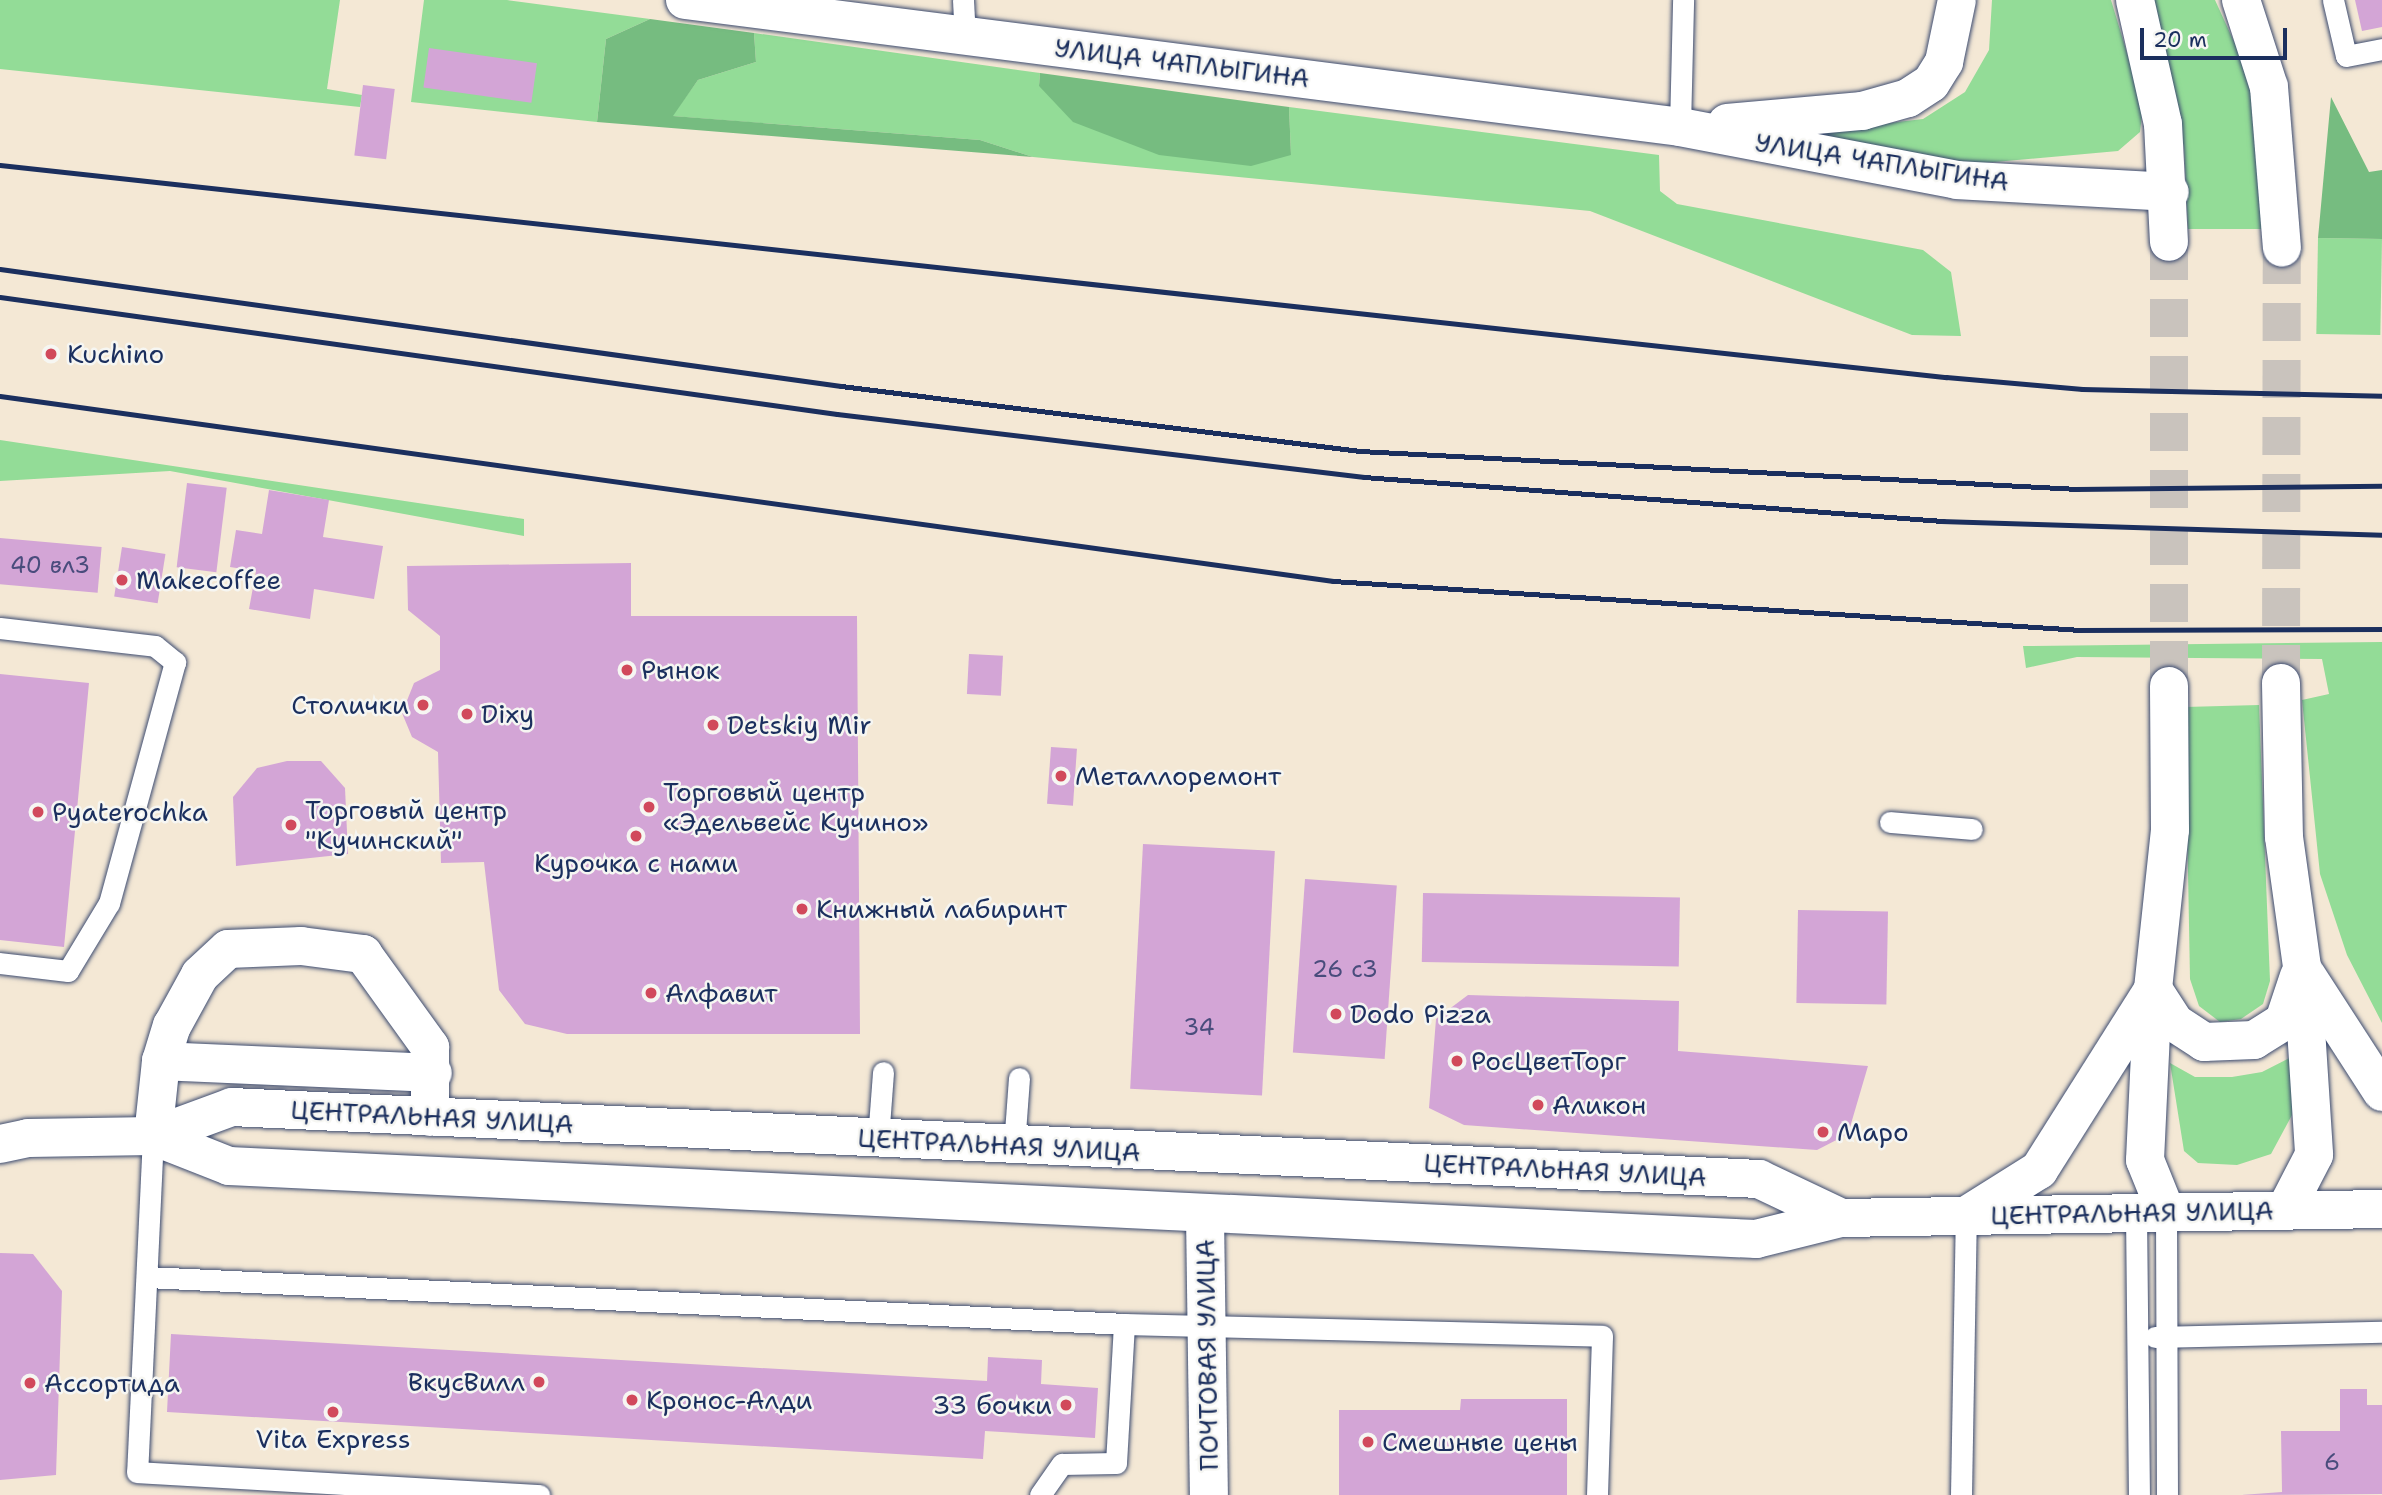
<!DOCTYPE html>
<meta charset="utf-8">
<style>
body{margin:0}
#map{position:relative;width:2382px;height:1495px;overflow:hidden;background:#f4e8d5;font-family:"Shantell Sans",sans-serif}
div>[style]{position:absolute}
.green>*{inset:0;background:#93dc97;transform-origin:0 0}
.forest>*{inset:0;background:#76bc80}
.building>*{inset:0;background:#d3a5d6;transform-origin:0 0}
.secondary-tunnel>*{height:38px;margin-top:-19px;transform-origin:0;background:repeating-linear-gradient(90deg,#c9c3bd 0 38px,transparent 0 57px)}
.roads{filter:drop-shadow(0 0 2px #3c4b70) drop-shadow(0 0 2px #3c4b70)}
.lane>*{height:21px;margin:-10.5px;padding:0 10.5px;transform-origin:10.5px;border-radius:10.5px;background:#fff}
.street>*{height:38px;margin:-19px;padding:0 19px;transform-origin:19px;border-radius:19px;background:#fff}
.secondary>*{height:38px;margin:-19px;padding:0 19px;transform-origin:19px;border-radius:19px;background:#fff}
.rail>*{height:5px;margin:-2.5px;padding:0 2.5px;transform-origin:2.5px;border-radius:2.5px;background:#1b2f5e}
.dots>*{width:19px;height:19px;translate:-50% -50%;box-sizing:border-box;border:4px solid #f6f6f2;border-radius:50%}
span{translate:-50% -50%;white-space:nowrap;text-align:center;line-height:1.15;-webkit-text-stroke:5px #f6f6f2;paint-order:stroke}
.number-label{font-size:23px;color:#494c7c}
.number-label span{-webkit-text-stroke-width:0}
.street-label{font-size:26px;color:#1b2f5e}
.poi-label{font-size:26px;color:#1b2f5e}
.left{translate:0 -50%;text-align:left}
.right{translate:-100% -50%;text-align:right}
.scale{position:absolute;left:2140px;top:28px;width:147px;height:32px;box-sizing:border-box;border:4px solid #1b2f5e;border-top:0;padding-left:9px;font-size:21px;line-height:24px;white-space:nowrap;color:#1b2f5e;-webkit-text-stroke:5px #f6f6f2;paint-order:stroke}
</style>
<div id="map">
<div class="green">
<div style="clip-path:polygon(0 0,340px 0,327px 89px,362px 95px,360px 107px,0 69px)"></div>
<div style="clip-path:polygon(424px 0,507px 0,650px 19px,606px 39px,597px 122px,411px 102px)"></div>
<div style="clip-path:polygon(1992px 0,2111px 0,2143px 106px,2140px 132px,2118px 151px,1972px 164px,1778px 136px,1923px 119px,1965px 92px,1989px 50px)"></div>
<div style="clip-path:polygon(2151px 0,2215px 0,2252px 81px,2267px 229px,2188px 229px,2184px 147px)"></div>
<div style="clip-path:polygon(754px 33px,1040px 73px,1039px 86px,1291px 155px,1289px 107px,1659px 155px,1660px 191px,1677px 204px,1923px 250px,1951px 272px,1961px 336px,1912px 335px,1590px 211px,1033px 157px,980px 140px,672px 116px,698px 80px,756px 62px)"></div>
<div style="left:2318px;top:238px;width:64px;height:96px;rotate:1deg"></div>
<div style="clip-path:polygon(0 440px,524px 519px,524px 536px,170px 471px,0 481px)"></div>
<div style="clip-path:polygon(2382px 642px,2382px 1023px,2347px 955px,2320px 874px,2302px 700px,2329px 694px,2322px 659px,2077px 657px,2026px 668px,2023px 646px)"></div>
<div style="clip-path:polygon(2259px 705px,2270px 981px,2263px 1004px,2241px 1019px,2220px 1022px,2199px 1006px,2190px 979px,2185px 707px)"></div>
<div style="clip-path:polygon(2299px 1053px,2292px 1115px,2271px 1154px,2237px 1165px,2198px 1163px,2184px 1151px,2170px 1063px,2195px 1077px,2232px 1077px,2262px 1072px)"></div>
</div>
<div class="forest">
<div style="clip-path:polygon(650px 19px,754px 33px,756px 62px,698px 80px,673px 116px,980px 140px,1033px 157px,597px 122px,606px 39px)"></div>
<div style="clip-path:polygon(1040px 73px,1289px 107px,1291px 155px,1251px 166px,1159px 155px,1073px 122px,1039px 86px)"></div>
<div style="clip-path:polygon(2331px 97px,2369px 172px,2382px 170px,2382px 239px,2318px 238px)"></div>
</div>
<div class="building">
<div style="clip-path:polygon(2355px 0,2382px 0,2382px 27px,2362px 31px)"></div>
<div style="left:429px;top:48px;width:109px;height:40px;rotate:8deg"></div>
<div style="left:363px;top:85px;width:32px;height:71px;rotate:7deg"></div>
<div style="left:187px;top:483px;width:40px;height:85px;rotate:7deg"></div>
<div style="clip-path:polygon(269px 490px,329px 500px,323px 537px,383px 546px,374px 599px,314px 589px,310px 619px,249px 609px,256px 571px,230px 567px,236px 530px,262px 534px)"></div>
<div style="left:0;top:538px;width:102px;height:46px;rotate:5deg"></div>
<div style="left:122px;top:547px;width:44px;height:50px;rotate:9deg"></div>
<div style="clip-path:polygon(631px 563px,631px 616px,857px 616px,860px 1034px,567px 1034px,525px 1024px,499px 990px,484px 862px,441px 863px,438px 752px,412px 737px,402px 713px,414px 683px,440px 670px,440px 636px,408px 610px,407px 566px)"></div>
<div style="left:969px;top:654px;width:34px;height:40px;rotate:3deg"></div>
<div style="clip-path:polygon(0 674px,89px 683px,64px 947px,0 940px)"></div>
<div style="left:1051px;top:747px;width:26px;height:57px;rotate:4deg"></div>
<div style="clip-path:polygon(287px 761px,321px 761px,345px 788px,348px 854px,236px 866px,233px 797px,257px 768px)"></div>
<div style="left:1143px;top:844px;width:132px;height:245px;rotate:3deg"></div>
<div style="left:1305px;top:879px;width:92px;height:174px;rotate:4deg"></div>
<div style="left:1423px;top:893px;width:257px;height:69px;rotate:1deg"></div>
<div style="left:1798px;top:910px;width:90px;height:93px;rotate:1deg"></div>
<div style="clip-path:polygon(1468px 995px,1679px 1001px,1678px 1051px,1868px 1066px,1848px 1134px,1817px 1150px,1464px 1125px,1429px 1108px,1436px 1019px)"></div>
<div style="clip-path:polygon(0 1253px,33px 1254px,62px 1291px,56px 1475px,0 1480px)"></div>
<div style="clip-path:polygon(171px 1334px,987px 1381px,988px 1357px,1042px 1360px,1041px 1384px,1098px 1388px,1095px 1438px,985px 1431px,983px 1459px,167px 1412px)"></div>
<div style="clip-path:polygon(2340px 1389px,2367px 1389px,2367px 1405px,2382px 1405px,2382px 1494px,2241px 1495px,2282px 1492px,2281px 1431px,2340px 1431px)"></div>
<div style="clip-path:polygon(1461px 1399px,1567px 1399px,1567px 1495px,1339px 1495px,1339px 1410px,1460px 1410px)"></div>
</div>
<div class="secondary-tunnel">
<div style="left:2169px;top:242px;width:444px;rotate:90deg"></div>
<div style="left:2281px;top:683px;width:436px;rotate:-89.9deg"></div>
</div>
<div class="roads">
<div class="lane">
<div style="left:963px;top:0;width:35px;rotate:87deg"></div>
<div style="left:2333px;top:0;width:57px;rotate:76.9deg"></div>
<div style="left:2346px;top:56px;width:37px;rotate:-11deg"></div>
<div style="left:1680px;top:127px;width:127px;rotate:-88.6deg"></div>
<div style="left:0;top:628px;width:156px;rotate:6.6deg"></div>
<div style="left:155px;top:646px;width:26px;rotate:39deg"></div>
<div style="left:175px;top:662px;width:250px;rotate:105.3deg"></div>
<div style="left:109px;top:903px;width:79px;rotate:121.1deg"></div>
<div style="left:68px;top:971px;width:68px;rotate:-173.3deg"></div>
<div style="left:1890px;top:822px;width:82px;rotate:4.9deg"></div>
<div style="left:153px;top:1136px;width:336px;rotate:92.7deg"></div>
<div style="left:137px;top:1472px;width:403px;rotate:3.3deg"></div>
<div style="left:878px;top:1139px;width:67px;rotate:-85.7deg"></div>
<div style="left:1014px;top:1146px;width:68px;rotate:-85.8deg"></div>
<div style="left:2166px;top:1212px;width:283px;rotate:89.8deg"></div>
<div style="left:2136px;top:1213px;width:282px;rotate:89.4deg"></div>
<div style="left:147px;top:1277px;width:978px;rotate:2.75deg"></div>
<div style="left:1124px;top:1324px;width:478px;rotate:1.4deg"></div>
<div style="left:1602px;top:1336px;width:159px;rotate:91.8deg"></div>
<div style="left:2155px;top:1337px;width:227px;rotate:-1.3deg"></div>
<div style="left:1040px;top:1495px;width:38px;rotate:-55deg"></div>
<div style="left:1062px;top:1464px;width:54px;rotate:-1.1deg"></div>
<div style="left:1116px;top:1463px;width:139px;rotate:-86.7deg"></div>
<div style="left:1961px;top:1495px;width:279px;rotate:-89deg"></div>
</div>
<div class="street">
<div style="left:161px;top:1061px;width:272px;rotate:2.5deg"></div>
<div style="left:153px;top:1136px;width:75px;rotate:-83.9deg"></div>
<div style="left:161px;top:1061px;width:37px;rotate:-73deg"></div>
<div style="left:172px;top:1026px;width:58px;rotate:-61.2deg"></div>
<div style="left:200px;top:975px;width:38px;rotate:-43deg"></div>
<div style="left:228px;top:949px;width:73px;rotate:-2.4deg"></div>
<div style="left:301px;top:946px;width:63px;rotate:7.4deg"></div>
<div style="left:363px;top:954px;width:115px;rotate:54.2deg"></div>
<div style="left:430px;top:1047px;width:70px;rotate:90deg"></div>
</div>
<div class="secondary">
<div style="left:685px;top:0;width:1003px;rotate:7.27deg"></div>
<div style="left:1680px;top:127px;width:282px;rotate:10.8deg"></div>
<div style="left:1957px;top:180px;width:213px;rotate:3.2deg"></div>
<div style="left:2135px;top:0;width:127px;rotate:77.3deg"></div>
<div style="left:2163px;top:124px;width:118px;rotate:87.1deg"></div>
<div style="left:2241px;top:0;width:91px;rotate:72.2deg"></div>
<div style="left:2269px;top:87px;width:161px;rotate:85.4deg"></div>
<div style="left:1727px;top:123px;width:136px;rotate:-5.1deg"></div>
<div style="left:1862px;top:111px;width:48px;rotate:-15.8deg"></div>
<div style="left:1908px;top:98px;width:27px;rotate:-33deg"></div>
<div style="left:1931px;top:83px;width:25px;rotate:-58deg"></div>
<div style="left:1944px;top:62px;width:63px;rotate:-78.2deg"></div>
<div style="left:2281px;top:683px;width:154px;rotate:88.9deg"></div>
<div style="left:2284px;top:837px;width:131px;rotate:82.1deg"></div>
<div style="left:2302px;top:967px;width:188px;rotate:86.3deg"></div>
<div style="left:2314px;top:1155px;width:63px;rotate:117.4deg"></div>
<div style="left:2307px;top:976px;width:138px;rotate:57.1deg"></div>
<div style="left:2153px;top:989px;width:40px;rotate:57.1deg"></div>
<div style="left:2175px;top:1023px;width:35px;rotate:33deg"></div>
<div style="left:2204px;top:1042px;width:50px;rotate:-2.3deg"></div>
<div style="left:2254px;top:1040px;width:36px;rotate:-32deg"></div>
<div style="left:2284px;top:1021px;width:47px;rotate:-71.6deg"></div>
<div style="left:153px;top:1136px;width:82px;rotate:21.5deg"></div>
<div style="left:229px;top:1166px;width:1529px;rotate:2.74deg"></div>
<div style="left:1756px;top:1239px;width:88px;rotate:-13.9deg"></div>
<div style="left:1841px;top:1218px;width:541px;rotate:-0.95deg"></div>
<div style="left:0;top:1144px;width:29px;rotate:-12deg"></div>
<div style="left:28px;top:1138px;width:125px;rotate:-0.9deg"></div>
<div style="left:153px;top:1136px;width:84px;rotate:-20.2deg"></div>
<div style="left:232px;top:1107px;width:1529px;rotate:2.7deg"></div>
<div style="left:1759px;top:1179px;width:91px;rotate:25.4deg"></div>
<div style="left:2166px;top:1212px;width:56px;rotate:-112deg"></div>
<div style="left:2145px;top:1160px;width:171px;rotate:-87.3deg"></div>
<div style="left:2153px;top:989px;width:160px;rotate:-83.9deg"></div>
<div style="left:2170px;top:830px;width:144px;rotate:-90.4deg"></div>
<div style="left:1205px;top:1215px;width:280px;rotate:89.2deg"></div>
<div style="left:1967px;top:1215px;width:85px;rotate:-32deg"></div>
<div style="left:2039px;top:1170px;width:212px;rotate:-57.7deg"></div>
</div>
</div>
<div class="rail">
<div style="left:0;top:165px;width:1958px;rotate:6.22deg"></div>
<div style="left:1946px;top:377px;width:137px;rotate:5deg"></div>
<div style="left:2082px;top:389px;width:300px;rotate:1.3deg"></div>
<div style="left:0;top:269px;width:849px;rotate:7.92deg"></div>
<div style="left:841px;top:386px;width:523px;rotate:7.14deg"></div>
<div style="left:1360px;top:451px;width:719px;rotate:3.03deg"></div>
<div style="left:2078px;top:489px;width:304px;rotate:-0.6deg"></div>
<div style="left:0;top:297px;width:845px;rotate:7.96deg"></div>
<div style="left:837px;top:414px;width:531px;rotate:6.82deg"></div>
<div style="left:1364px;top:477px;width:581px;rotate:4.35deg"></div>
<div style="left:1943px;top:521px;width:439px;rotate:1.8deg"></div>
<div style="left:0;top:396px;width:1346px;rotate:7.9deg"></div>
<div style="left:1333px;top:581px;width:749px;rotate:3.75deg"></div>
<div style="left:2080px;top:630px;width:302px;rotate:-0.2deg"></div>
</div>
<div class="dots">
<div style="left:51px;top:354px;background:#d1495b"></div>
<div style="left:122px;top:580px;background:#d1495b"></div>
<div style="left:627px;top:670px;background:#d1495b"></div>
<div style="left:423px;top:705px;background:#d1495b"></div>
<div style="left:467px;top:714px;background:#d1495b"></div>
<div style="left:713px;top:725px;background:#d1495b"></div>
<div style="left:1061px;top:776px;background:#d1495b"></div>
<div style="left:649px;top:807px;background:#d1495b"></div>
<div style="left:38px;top:812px;background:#d1495b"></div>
<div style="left:291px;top:825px;background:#d1495b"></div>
<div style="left:636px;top:836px;background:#d1495b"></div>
<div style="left:802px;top:909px;background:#d1495b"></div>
<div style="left:651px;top:993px;background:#d1495b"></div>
<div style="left:1336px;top:1014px;background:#d1495b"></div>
<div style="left:1457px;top:1061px;background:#d1495b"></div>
<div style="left:1538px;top:1105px;background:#d1495b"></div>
<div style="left:1823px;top:1132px;background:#d1495b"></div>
<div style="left:539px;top:1382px;background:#d1495b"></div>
<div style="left:30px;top:1383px;background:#d1495b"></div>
<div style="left:632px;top:1400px;background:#d1495b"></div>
<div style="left:1066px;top:1405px;background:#d1495b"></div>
<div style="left:333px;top:1412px;background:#d1495b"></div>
<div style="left:1368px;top:1442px;background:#d1495b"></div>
</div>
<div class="number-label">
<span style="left:50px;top:565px">40 вл3</span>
<span style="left:1345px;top:969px">26 с3</span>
<span style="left:1199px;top:1027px">34</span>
<span style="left:2332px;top:1462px">6</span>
</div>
<div class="street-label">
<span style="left:1182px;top:63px;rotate:7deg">УЛИЦА ЧАПЛЫГИНА</span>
<span style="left:1882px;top:162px;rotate:9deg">УЛИЦА ЧАПЛЫГИНА</span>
<span style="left:432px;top:1117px;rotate:3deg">ЦЕНТРАЛЬНАЯ УЛИЦА</span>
<span style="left:999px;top:1145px;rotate:3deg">ЦЕНТРАЛЬНАЯ УЛИЦА</span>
<span style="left:1565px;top:1170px;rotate:3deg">ЦЕНТРАЛЬНАЯ УЛИЦА</span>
<span style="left:2132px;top:1213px;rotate:-1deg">ЦЕНТРАЛЬНАЯ УЛИЦА</span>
<span style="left:1207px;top:1355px;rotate:-91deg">ПОЧТОВАЯ УЛИЦА</span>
</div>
<div class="poi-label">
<span class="left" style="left:67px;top:354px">Kuchino</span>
<span class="left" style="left:136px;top:580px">Makecoffee</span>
<span class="left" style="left:641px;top:670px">Рынок</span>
<span class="right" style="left:409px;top:705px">Столички</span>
<span class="left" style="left:481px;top:714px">Dixy</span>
<span class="left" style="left:727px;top:725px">Detskiy Mir</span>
<span class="left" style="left:1075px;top:776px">Металлоремонт</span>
<span class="left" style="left:663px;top:807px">Торговый центр<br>«Эдельвейс Кучино»</span>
<span class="left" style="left:305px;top:825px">Торговый центр<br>"Кучинский"</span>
<span class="left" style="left:52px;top:812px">Pyaterochka</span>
<span style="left:636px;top:863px">Курочка с нами</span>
<span class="left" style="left:816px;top:909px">Книжный лабиринт</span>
<span class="left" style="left:665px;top:993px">Алфавит</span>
<span class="left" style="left:1350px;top:1014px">Dodo Pizza</span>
<span class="left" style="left:1471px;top:1061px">РосЦветТорг</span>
<span class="left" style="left:1552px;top:1105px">Аликон</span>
<span class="left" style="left:1837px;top:1132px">Маро</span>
<span class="right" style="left:525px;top:1382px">ВкусВилл</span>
<span class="left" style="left:44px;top:1383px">Ассортида</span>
<span class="left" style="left:646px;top:1400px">Кронос-Алди</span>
<span class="right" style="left:1052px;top:1405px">33 бочки</span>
<span style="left:333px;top:1439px">Vita Express</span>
<span class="left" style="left:1382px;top:1442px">Смешные цены</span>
</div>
<div class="scale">20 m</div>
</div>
